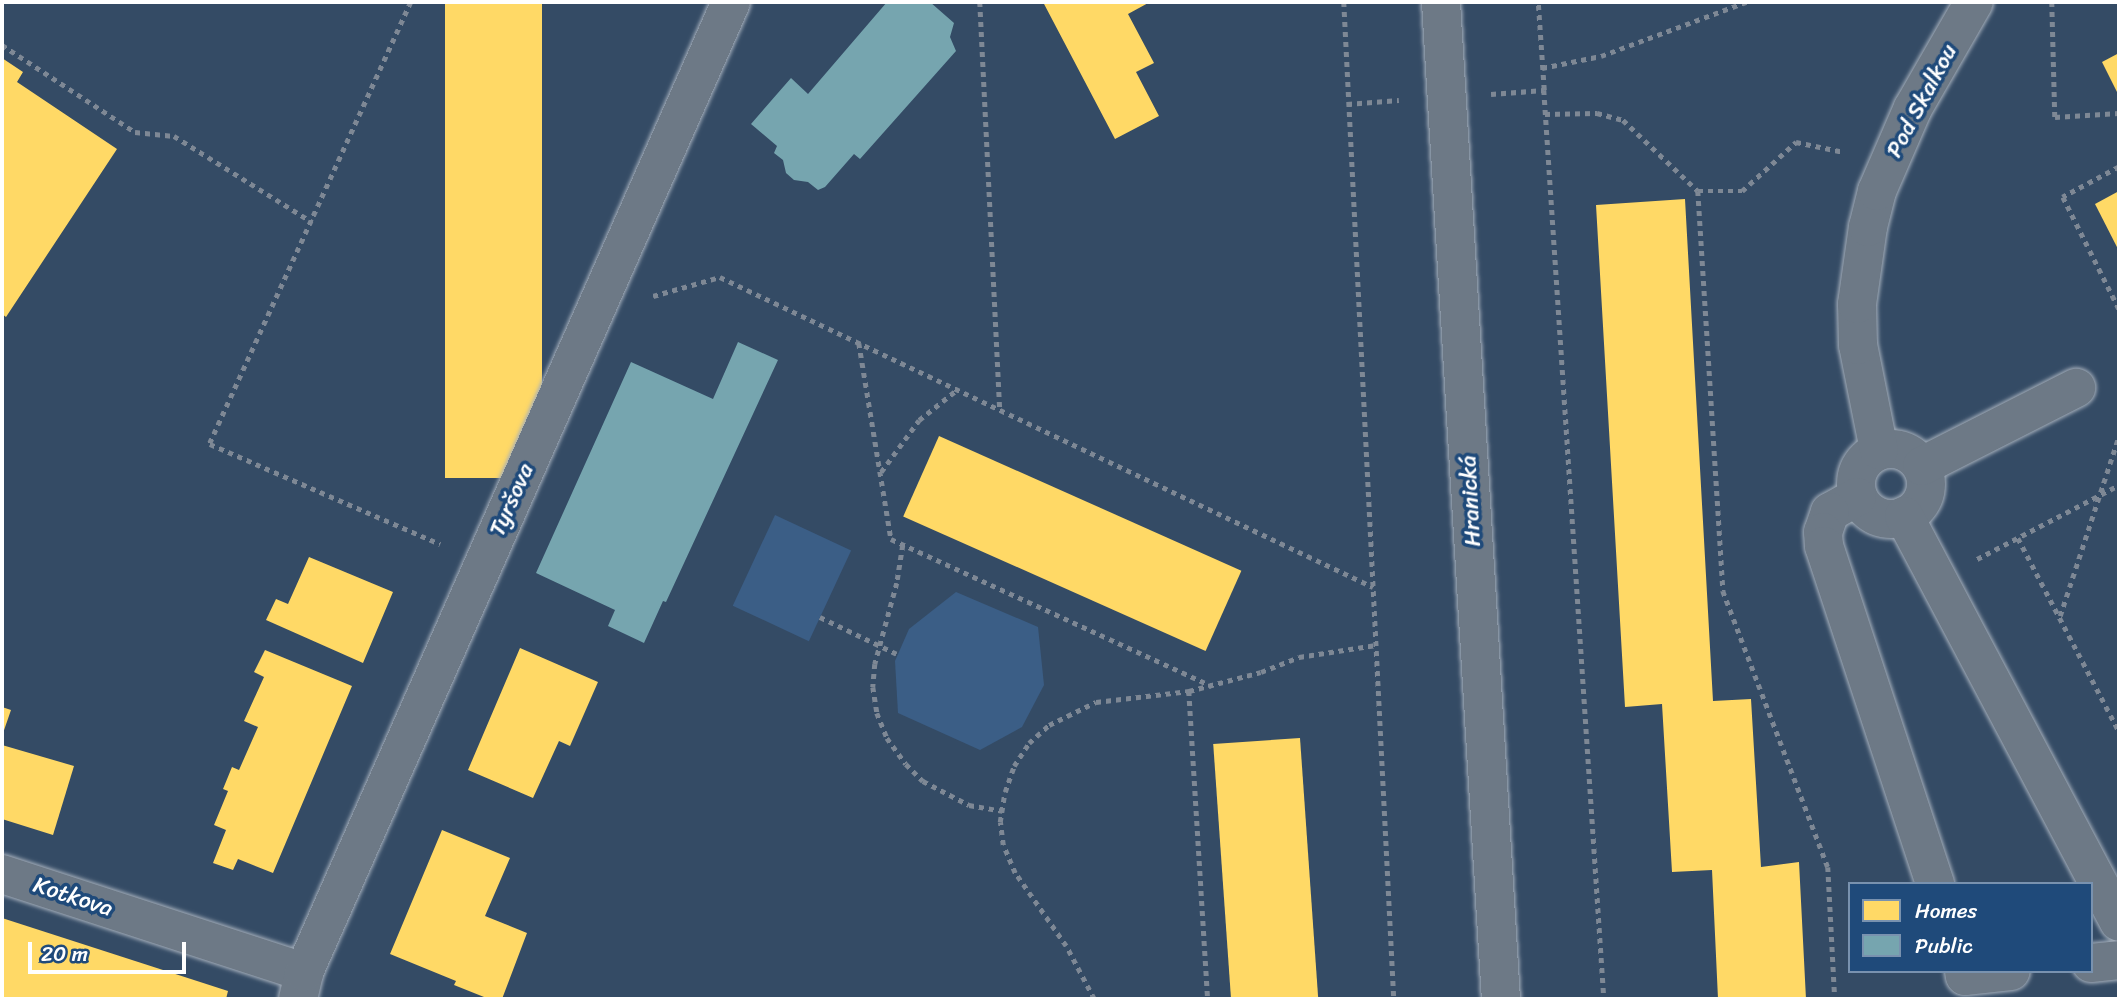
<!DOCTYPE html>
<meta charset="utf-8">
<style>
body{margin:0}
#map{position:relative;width:2121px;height:1001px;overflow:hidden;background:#344b65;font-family:Sriracha,sans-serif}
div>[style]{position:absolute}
.green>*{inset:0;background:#3b5e86;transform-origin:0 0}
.homes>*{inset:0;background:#ffd966;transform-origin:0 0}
.public>*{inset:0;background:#76a5af}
.path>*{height:4.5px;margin-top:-2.25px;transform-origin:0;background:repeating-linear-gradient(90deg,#7e8895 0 5px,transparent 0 10px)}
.roads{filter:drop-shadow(0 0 2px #a4aeba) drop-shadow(0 0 2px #a4aeba)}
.minor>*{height:38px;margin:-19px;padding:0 19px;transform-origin:19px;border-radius:19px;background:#6d7986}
.minor>.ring{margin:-19px;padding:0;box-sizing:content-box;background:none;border:38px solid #6d7986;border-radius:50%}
.major>*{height:38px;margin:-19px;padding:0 19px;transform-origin:19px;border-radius:19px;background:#6d7986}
span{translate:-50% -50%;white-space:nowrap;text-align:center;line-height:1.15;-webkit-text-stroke:7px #1f4a7a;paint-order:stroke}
.street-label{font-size:23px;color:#fff}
.frame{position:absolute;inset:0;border:4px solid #fff;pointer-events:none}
.legend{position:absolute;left:1848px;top:882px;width:245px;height:91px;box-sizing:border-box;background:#1f4a7a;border:2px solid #7992af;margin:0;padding:9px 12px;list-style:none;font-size:21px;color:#fff}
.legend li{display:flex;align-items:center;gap:14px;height:35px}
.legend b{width:35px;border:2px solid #7992af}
.scale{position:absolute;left:28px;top:942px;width:158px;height:32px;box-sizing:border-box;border:4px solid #fff;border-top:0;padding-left:9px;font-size:21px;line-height:24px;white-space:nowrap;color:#fff;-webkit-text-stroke:5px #1f4a7a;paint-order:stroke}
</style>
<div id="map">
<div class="green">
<div style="left:775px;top:515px;width:84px;height:100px;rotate:25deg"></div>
<div style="clip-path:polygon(956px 592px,1038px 627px,1044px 685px,1022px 727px,980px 750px,898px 713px,895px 661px,909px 629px)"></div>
</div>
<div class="homes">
<div style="left:445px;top:2px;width:97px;height:476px"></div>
<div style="clip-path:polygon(1043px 2px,1150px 2px,1128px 14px,1154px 63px,1136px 72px,1159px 116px,1115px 139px)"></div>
<div style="clip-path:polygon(2119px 53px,2119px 96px,2102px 62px)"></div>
<div style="clip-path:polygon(2px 58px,23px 72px,17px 82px,117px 149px,6px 317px,2px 314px)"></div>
<div style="clip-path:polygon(2119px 191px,2119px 251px,2095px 204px)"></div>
<div style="clip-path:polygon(1685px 199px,1713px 701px,1751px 699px,1761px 867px,1799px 862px,1806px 999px,1718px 999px,1712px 870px,1672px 872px,1662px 704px,1625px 707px,1596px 205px)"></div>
<div style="left:939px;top:436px;width:331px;height:88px;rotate:24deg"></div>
<div style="clip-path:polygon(309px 557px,393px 592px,363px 663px,266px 620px,276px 599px,288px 604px)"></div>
<div style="clip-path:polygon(520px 648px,598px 682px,570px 746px,559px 741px,533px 798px,468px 770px)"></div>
<div style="clip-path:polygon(265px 650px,352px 686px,273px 873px,238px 859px,233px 870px,213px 863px,226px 830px,214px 825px,228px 791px,223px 789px,232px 767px,239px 770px,258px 727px,244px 721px,264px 677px,254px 672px)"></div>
<div style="clip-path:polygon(2px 707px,11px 710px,2px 736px)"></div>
<div style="left:1300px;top:738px;width:261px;height:87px;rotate:86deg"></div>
<div style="clip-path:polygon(2px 745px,74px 766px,53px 835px,2px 819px)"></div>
<div style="clip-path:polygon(442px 830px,510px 858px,485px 916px,527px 933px,502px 999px,489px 999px,454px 985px,456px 981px,390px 954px)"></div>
<div style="clip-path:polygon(2px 918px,228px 991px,226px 999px,2px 997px)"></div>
</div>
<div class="public">
<div style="clip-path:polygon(887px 2px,930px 2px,954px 23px,950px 37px,956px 51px,860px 159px,854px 154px,825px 187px,818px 190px,808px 182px,794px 180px,786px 173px,783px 160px,774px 153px,777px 146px,751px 124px,791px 78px,808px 94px)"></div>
<div style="clip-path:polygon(738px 342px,778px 360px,666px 602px,663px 601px,644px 643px,608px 626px,615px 610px,536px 573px,631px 362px,713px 399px)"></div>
</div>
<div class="path">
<div style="left:411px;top:2px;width:486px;rotate:114.5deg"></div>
<div style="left:210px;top:444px;width:251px;rotate:23.5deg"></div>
<div style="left:980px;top:2px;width:407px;rotate:87.2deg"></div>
<div style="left:1344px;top:2px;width:998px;rotate:87.13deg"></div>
<div style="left:2052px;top:2px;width:115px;rotate:88.5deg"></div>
<div style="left:2055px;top:117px;width:64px;rotate:-3.6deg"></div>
<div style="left:2px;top:45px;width:159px;rotate:33.2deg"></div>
<div style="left:135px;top:132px;width:39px;rotate:6deg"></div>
<div style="left:174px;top:136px;width:163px;rotate:31.9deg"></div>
<div style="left:1542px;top:68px;width:60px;rotate:-11.5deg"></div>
<div style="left:1601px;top:56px;width:155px;rotate:-20.4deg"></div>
<div style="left:1544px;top:90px;width:911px;rotate:86.22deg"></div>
<div style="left:1491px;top:94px;width:53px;rotate:-4.3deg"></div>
<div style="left:1544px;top:90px;width:88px;rotate:-93.9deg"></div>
<div style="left:1347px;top:104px;width:52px;rotate:-4.4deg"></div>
<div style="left:1545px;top:114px;width:52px;rotate:-1.1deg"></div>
<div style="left:1597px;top:113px;width:27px;rotate:15deg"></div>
<div style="left:1623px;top:120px;width:103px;rotate:43.4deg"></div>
<div style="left:1698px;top:191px;width:44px"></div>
<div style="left:1742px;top:191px;width:73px;rotate:-42.2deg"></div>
<div style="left:1796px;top:142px;width:49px;rotate:11.8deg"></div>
<div style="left:2119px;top:167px;width:64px;rotate:151.8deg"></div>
<div style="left:2063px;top:197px;width:125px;rotate:63.4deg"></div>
<div style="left:1698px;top:191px;width:401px;rotate:86.4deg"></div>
<div style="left:1723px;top:591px;width:295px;rotate:69.2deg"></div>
<div style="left:1828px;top:867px;width:132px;rotate:87deg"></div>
<div style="left:653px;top:296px;width:70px;rotate:-15.8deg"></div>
<div style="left:720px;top:277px;width:723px;rotate:25.4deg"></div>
<div style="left:859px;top:343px;width:199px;rotate:80.7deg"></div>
<div style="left:891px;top:539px;width:353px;rotate:24.6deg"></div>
<div style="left:881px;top:472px;width:64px;rotate:-53.8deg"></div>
<div style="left:919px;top:420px;width:50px;rotate:-38.5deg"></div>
<div style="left:2018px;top:538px;width:218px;rotate:62.4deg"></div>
<div style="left:903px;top:545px;width:38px;rotate:99deg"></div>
<div style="left:897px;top:583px;width:84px;rotate:105.2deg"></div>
<div style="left:875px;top:664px;width:23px;rotate:95deg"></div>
<div style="left:873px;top:687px;width:26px;rotate:81deg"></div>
<div style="left:877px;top:713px;width:27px;rotate:68deg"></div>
<div style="left:887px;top:738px;width:32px;rotate:54deg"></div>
<div style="left:906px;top:764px;width:24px;rotate:45deg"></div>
<div style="left:923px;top:781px;width:52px;rotate:27.6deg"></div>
<div style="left:969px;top:805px;width:34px;rotate:10deg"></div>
<div style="left:1977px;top:559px;width:160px;rotate:-27.5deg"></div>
<div style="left:2060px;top:616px;width:189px;rotate:-71.9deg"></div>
<div style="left:820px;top:617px;width:85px;rotate:25.7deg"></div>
<div style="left:1189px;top:691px;width:309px;rotate:86.5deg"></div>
<div style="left:1094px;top:999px;width:60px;rotate:-117.8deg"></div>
<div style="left:1066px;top:946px;width:89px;rotate:-124.9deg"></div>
<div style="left:1015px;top:873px;width:30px;rotate:-113deg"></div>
<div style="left:1003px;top:845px;width:23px;rotate:-97deg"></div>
<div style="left:1000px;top:822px;width:30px;rotate:-81deg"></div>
<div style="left:1005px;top:792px;width:28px;rotate:-71deg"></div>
<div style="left:1014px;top:766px;width:27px;rotate:-57deg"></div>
<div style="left:1029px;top:743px;width:27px;rotate:-42deg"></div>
<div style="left:1049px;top:725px;width:52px;rotate:-26.1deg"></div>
<div style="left:1096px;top:702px;width:94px;rotate:-6.7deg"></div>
<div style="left:1189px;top:691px;width:74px;rotate:-14.8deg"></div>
<div style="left:1261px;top:672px;width:41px;rotate:-21.5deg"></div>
<div style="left:1299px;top:657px;width:78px;rotate:-8.9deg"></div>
<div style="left:1195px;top:999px;width:13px"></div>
</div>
<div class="roads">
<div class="minor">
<div class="ring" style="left:1856px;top:449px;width:32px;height:32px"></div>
<div style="left:1879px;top:450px;width:107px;rotate:-101.3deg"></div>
<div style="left:1858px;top:345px;width:41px;rotate:-91.4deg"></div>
<div style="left:1857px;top:304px;width:78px;rotate:-81.9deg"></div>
<div style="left:1868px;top:227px;width:37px;rotate:-76deg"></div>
<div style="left:1877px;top:191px;width:90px;rotate:-66.6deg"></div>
<div style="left:1913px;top:108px;width:122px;rotate:-60.1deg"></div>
<div style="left:1922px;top:466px;width:173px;rotate:-26.9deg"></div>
<div style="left:1857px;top:497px;width:31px;rotate:151deg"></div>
<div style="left:1830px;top:512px;width:21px;rotate:109deg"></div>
<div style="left:1823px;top:532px;width:14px;rotate:86deg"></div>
<div style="left:1824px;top:546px;width:356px;rotate:71.8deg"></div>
<div style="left:1904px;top:516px;width:459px;rotate:62.1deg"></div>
<div style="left:2px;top:874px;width:318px;rotate:18deg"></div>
<div style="left:2091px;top:963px;width:28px;rotate:-6deg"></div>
<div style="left:1964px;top:971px;width:5px;rotate:79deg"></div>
<div style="left:1965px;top:976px;width:46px;rotate:-6.2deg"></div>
<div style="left:298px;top:999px;width:28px;rotate:-77deg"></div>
<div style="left:304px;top:972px;width:1060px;rotate:-66.24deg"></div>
</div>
<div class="major">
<div style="left:1441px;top:2px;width:999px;rotate:86.56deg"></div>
</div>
</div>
<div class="street-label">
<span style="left:1922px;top:101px;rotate:-62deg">Pod Skalkou</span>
<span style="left:512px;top:500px;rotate:-66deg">Tyršova</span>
<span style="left:1471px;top:501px;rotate:-93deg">Hranická</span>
<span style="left:73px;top:897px;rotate:18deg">Kotkova</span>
</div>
<div class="frame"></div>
<ul class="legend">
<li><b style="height:19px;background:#ffd966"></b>Homes</li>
<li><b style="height:19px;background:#76a5af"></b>Public</li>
</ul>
<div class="scale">20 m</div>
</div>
